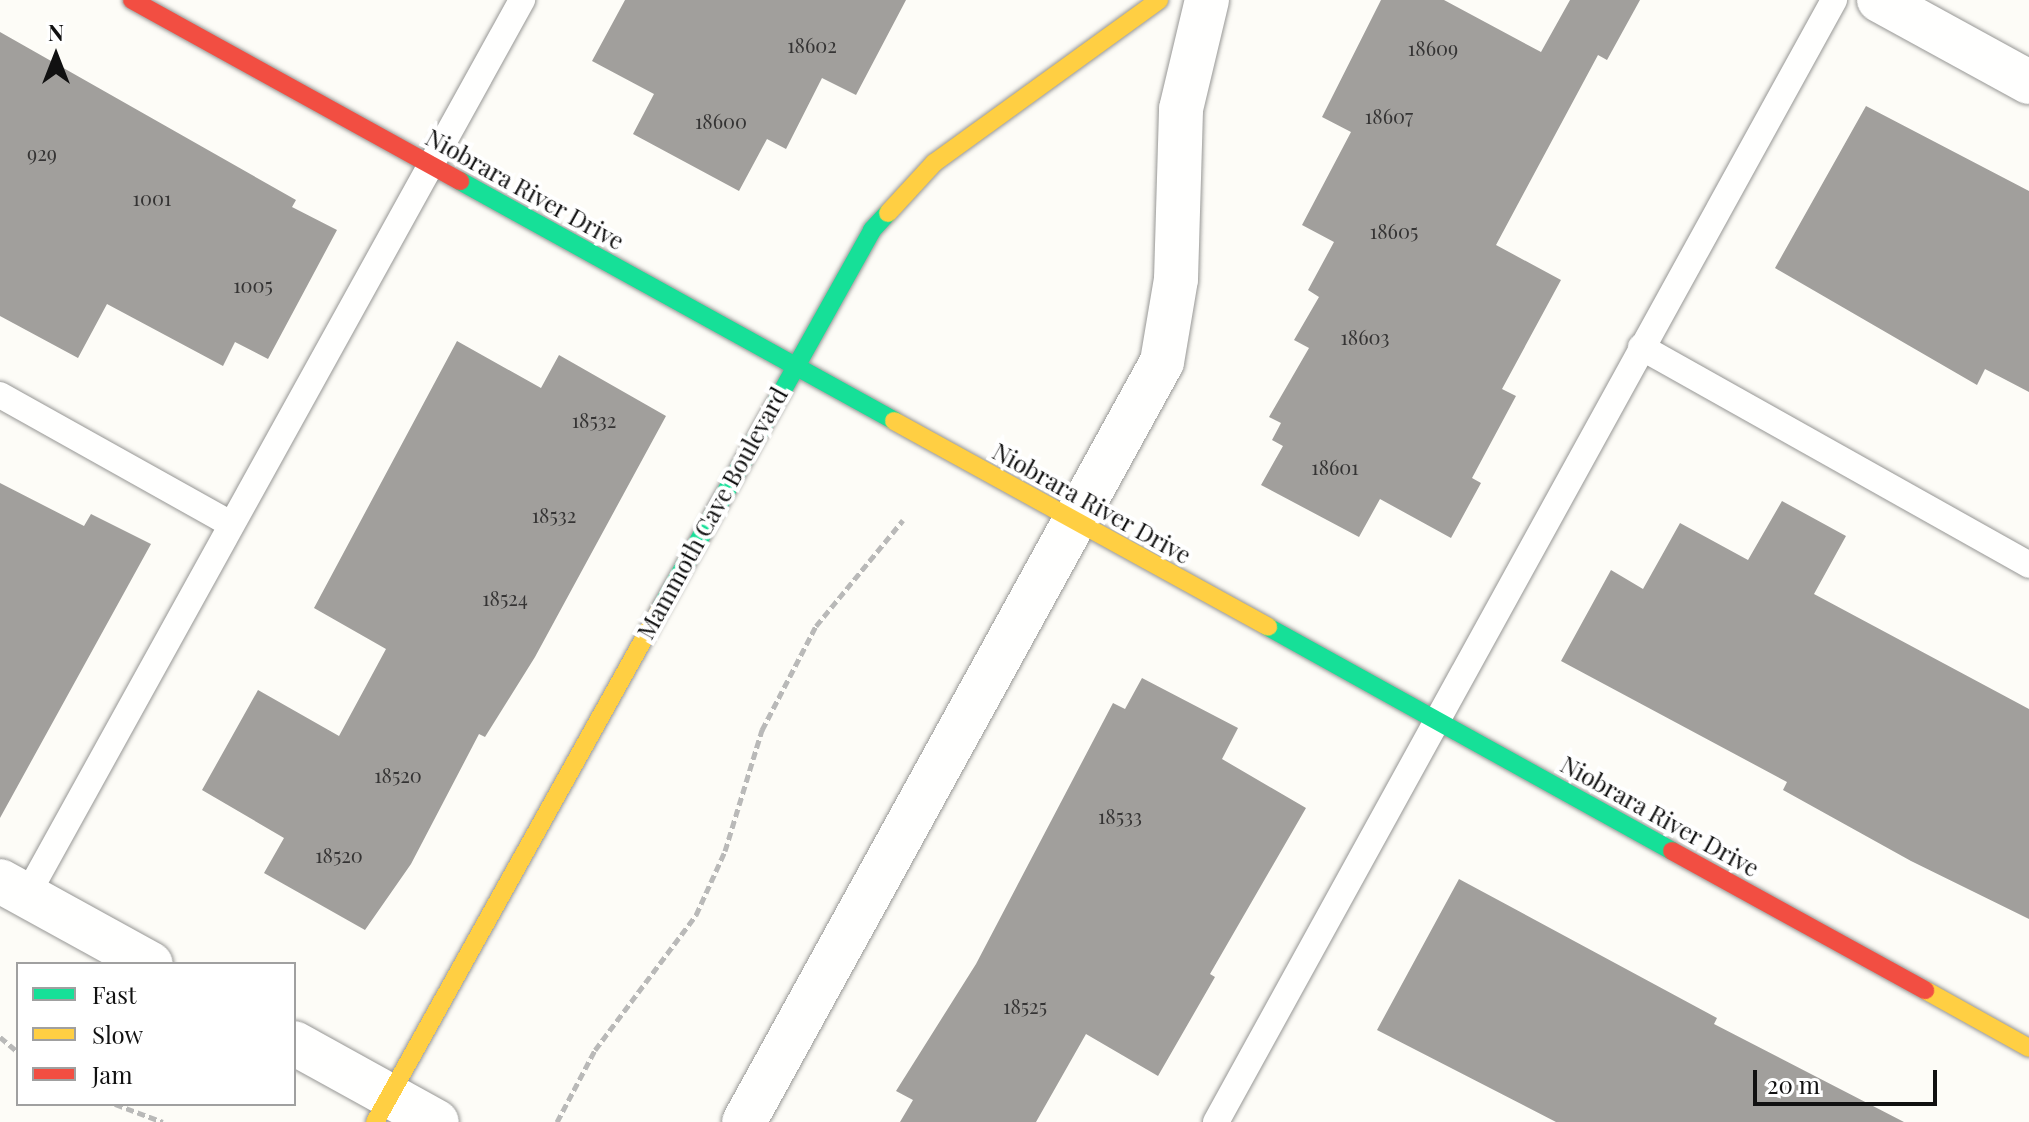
<!DOCTYPE html>
<style>
body{margin:0}
#map{position:relative;width:2029px;height:1122px;overflow:hidden;background:#fdfcf7;font-family:"Playfair Display",serif}
div>[style]{position:absolute}
.building>*{inset:0;background:#a19f9c}
.path>*{height:5px;margin-top:-2.5px;transform-origin:0;background:repeating-linear-gradient(90deg,#b9b9b8 0 8px,transparent 0 12px)}
.roads{filter:drop-shadow(0 0 2px #979795) drop-shadow(0 0 2px #979795)}
.lane>*{height:26px;margin:-13px;padding:0 13px;transform-origin:13px;border-radius:13px;background:#fffffe}
.street>*{height:44px;margin:-22px;padding:0 22px;transform-origin:22px;border-radius:22px;background:#fffffe}
.fast>*{height:18px;margin:-9px;padding:0 9px;transform-origin:9px;border-radius:9px;background:#16e098}
.slow>*{height:18px;margin:-9px;padding:0 9px;transform-origin:9px;border-radius:9px;background:#ffcf43}
.jam>*{height:18px;margin:-9px;padding:0 9px;transform-origin:9px;border-radius:9px;background:#f24e42}
span{translate:-50% -50%;white-space:nowrap;text-align:center;line-height:1.15;-webkit-text-stroke:8px #fff;paint-order:stroke}
.number-label{font-size:20px;color:#353434}
.number-label span{-webkit-text-stroke-width:0}
.street-label{font-size:24px;color:#111}
.legend{position:absolute;left:16px;top:962px;width:280px;height:144px;box-sizing:border-box;background:#fff;border:2px solid #a0a0a0;margin:0;padding:10px 14px;list-style:none;font-size:24px;color:#111}
.legend li{display:flex;align-items:center;gap:16px;height:40px}
.legend b{width:40px;border:2px solid #a0a0a0}
.north{position:absolute;left:16px;top:16px;width:80px;height:80px;-webkit-text-stroke:6px #fff;paint-order:stroke;rotate:0deg;font-size:22px;font-weight:700;line-height:32px;text-align:center;color:#111}
.north::after{content:'';display:block;margin:auto;width:28px;height:36px;background:#111;clip-path:polygon(50% 0,100% 100%,50% 72%,0 100%)}
.scale{position:absolute;left:1753px;top:1070px;width:184px;height:36px;box-sizing:border-box;border:4px solid #111;border-top:0;padding-left:10px;font-size:24px;line-height:28px;white-space:nowrap;color:#111;-webkit-text-stroke:6px #fff;paint-order:stroke}
</style>
<div id="map">
<div class="building">
<div style="clip-path:polygon(625px 0,906px 0,856px 95px,822px 78px,786px 149px,767px 139px,739px 191px,633px 134px,654px 94px,592px 61px)"></div>
<div style="clip-path:polygon(1381px 0,1444px 0,1541px 52px,1570px 0,1640px 0,1607px 60px,1598px 55px,1496px 245px,1561px 280px,1502px 389px,1516px 396px,1472px 478px,1481px 483px,1451px 538px,1380px 499px,1359px 537px,1261px 485px,1283px 446px,1272px 440px,1281px 423px,1269px 417px,1309px 348px,1294px 340px,1319px 297px,1308px 290px,1334px 242px,1302px 225px,1351px 132px,1322px 117px)"></div>
<div style="clip-path:polygon(0 32px,296px 200px,292px 207px,337px 230px,268px 359px,235px 342px,223px 366px,107px 304px,78px 358px,0 316px)"></div>
<div style="clip-path:polygon(1866px 106px,2029px 191px,2029px 392px,1985px 369px,1977px 385px,1775px 268px)"></div>
<div style="clip-path:polygon(457px 341px,541px 388px,559px 355px,666px 416px,535px 657px,485px 737px,479px 734px,411px 864px,365px 930px,264px 873px,284px 838px,202px 790px,258px 690px,339px 736px,386px 649px,314px 608px)"></div>
<div style="clip-path:polygon(0 483px,84px 526px,91px 514px,151px 544px,0 818px)"></div>
<div style="clip-path:polygon(1782px 501px,1846px 536px,1814px 594px,2029px 709px,2029px 919px,1911px 861px,1783px 790px,1787px 782px,1561px 661px,1611px 570px,1643px 589px,1680px 523px,1748px 560px)"></div>
<div style="clip-path:polygon(1142px 678px,1238px 728px,1222px 759px,1306px 808px,1210px 974px,1215px 977px,1158px 1076px,1086px 1034px,1036px 1122px,900px 1122px,913px 1100px,896px 1091px,976px 964px,1113px 703px,1125px 709px)"></div>
<div style="clip-path:polygon(1459px 879px,1717px 1018px,1714px 1024px,1904px 1122px,1556px 1122px,1377px 1030px)"></div>
</div>
<div class="path">
<div style="left:0;top:1037px;width:23px;rotate:40deg"></div>
<div style="left:115px;top:1104px;width:51px;rotate:20.6deg"></div>
<div style="left:557px;top:1122px;width:81px;rotate:-62.2deg"></div>
<div style="left:595px;top:1050px;width:169px;rotate:-53.2deg"></div>
<div style="left:696px;top:915px;width:70px;rotate:-65.6deg"></div>
<div style="left:725px;top:851px;width:127px;rotate:-73deg"></div>
<div style="left:762px;top:730px;width:117px;rotate:-62.6deg"></div>
<div style="left:816px;top:626px;width:137px;rotate:-50.6deg"></div>
</div>
<div class="roads">
<div class="lane">
<div style="left:1641px;top:347px;width:445px;rotate:29.3deg"></div>
<div style="left:0;top:395px;width:262px;rotate:29.2deg"></div>
<div style="left:27px;top:895px;width:1023px;rotate:-61.05deg"></div>
<div style="left:1216px;top:1122px;width:1281px;rotate:-61.15deg"></div>
</div>
<div class="street">
<div style="left:1879px;top:0;width:171px;rotate:28.7deg"></div>
<div style="left:0;top:881px;width:172px;rotate:28.8deg"></div>
<div style="left:294px;top:1043px;width:163px;rotate:28.9deg"></div>
<div style="left:744px;top:1122px;width:867px;rotate:-61.19deg"></div>
<div style="left:1162px;top:362px;width:84px;rotate:-80.4deg"></div>
<div style="left:1176px;top:279px;width:170px;rotate:-88.3deg"></div>
<div style="left:1181px;top:109px;width:112px;rotate:-76.6deg"></div>
</div>
<div class="fast">
<div style="left:460px;top:181px;width:496px;rotate:28.9deg"></div>
<div style="left:661px;top:608px;width:433px;rotate:-60.8deg"></div>
<div style="left:872px;top:230px;width:23px;rotate:-47deg"></div>
<div style="left:1268px;top:627px;width:462px;rotate:29deg"></div>
</div>
<div class="slow">
<div style="left:888px;top:213px;width:68px;rotate:-47.4deg"></div>
<div style="left:934px;top:163px;width:278px;rotate:-35.9deg"></div>
<div style="left:894px;top:421px;width:427px;rotate:28.8deg"></div>
<div style="left:1925px;top:990px;width:119px;rotate:29.1deg"></div>
<div style="left:375px;top:1122px;width:588px;rotate:-60.91deg"></div>
</div>
<div class="jam">
<div style="left:132px;top:0;width:375px;rotate:28.9deg"></div>
<div style="left:1672px;top:851px;width:289px;rotate:28.8deg"></div>
</div>
</div>
<div class="number-label">
<span style="left:812px;top:44px">18602</span>
<span style="left:1433px;top:47px">18609</span>
<span style="left:1389px;top:115px">18607</span>
<span style="left:721px;top:120px">18600</span>
<span style="left:42px;top:152px">929</span>
<span style="left:152px;top:197px">1001</span>
<span style="left:1394px;top:230px">18605</span>
<span style="left:253px;top:284px">1005</span>
<span style="left:1365px;top:336px">18603</span>
<span style="left:594px;top:419px">18532</span>
<span style="left:1335px;top:466px">18601</span>
<span style="left:554px;top:514px">18532</span>
<span style="left:505px;top:597px">18524</span>
<span style="left:398px;top:774px">18520</span>
<span style="left:1120px;top:815px">18533</span>
<span style="left:339px;top:854px">18520</span>
<span style="left:1025px;top:1005px">18525</span>
</div>
<div class="street-label">
<span style="left:525px;top:189px;rotate:29deg">Niobrara River Drive</span>
<span style="left:1092px;top:503px;rotate:29deg">Niobrara River Drive</span>
<span style="left:712px;top:513px;rotate:-61deg">Mammoth Cave Boulevard</span>
<span style="left:1660px;top:816px;rotate:29deg">Niobrara River Drive</span>
</div>
<ul class="legend">
<li><b style="height:10px;background:#16e098"></b>Fast</li>
<li><b style="height:10px;background:#ffcf43"></b>Slow</li>
<li><b style="height:10px;background:#f24e42"></b>Jam</li>
</ul>
<div class="north">N</div>
<div class="scale">20 m</div>
</div>
